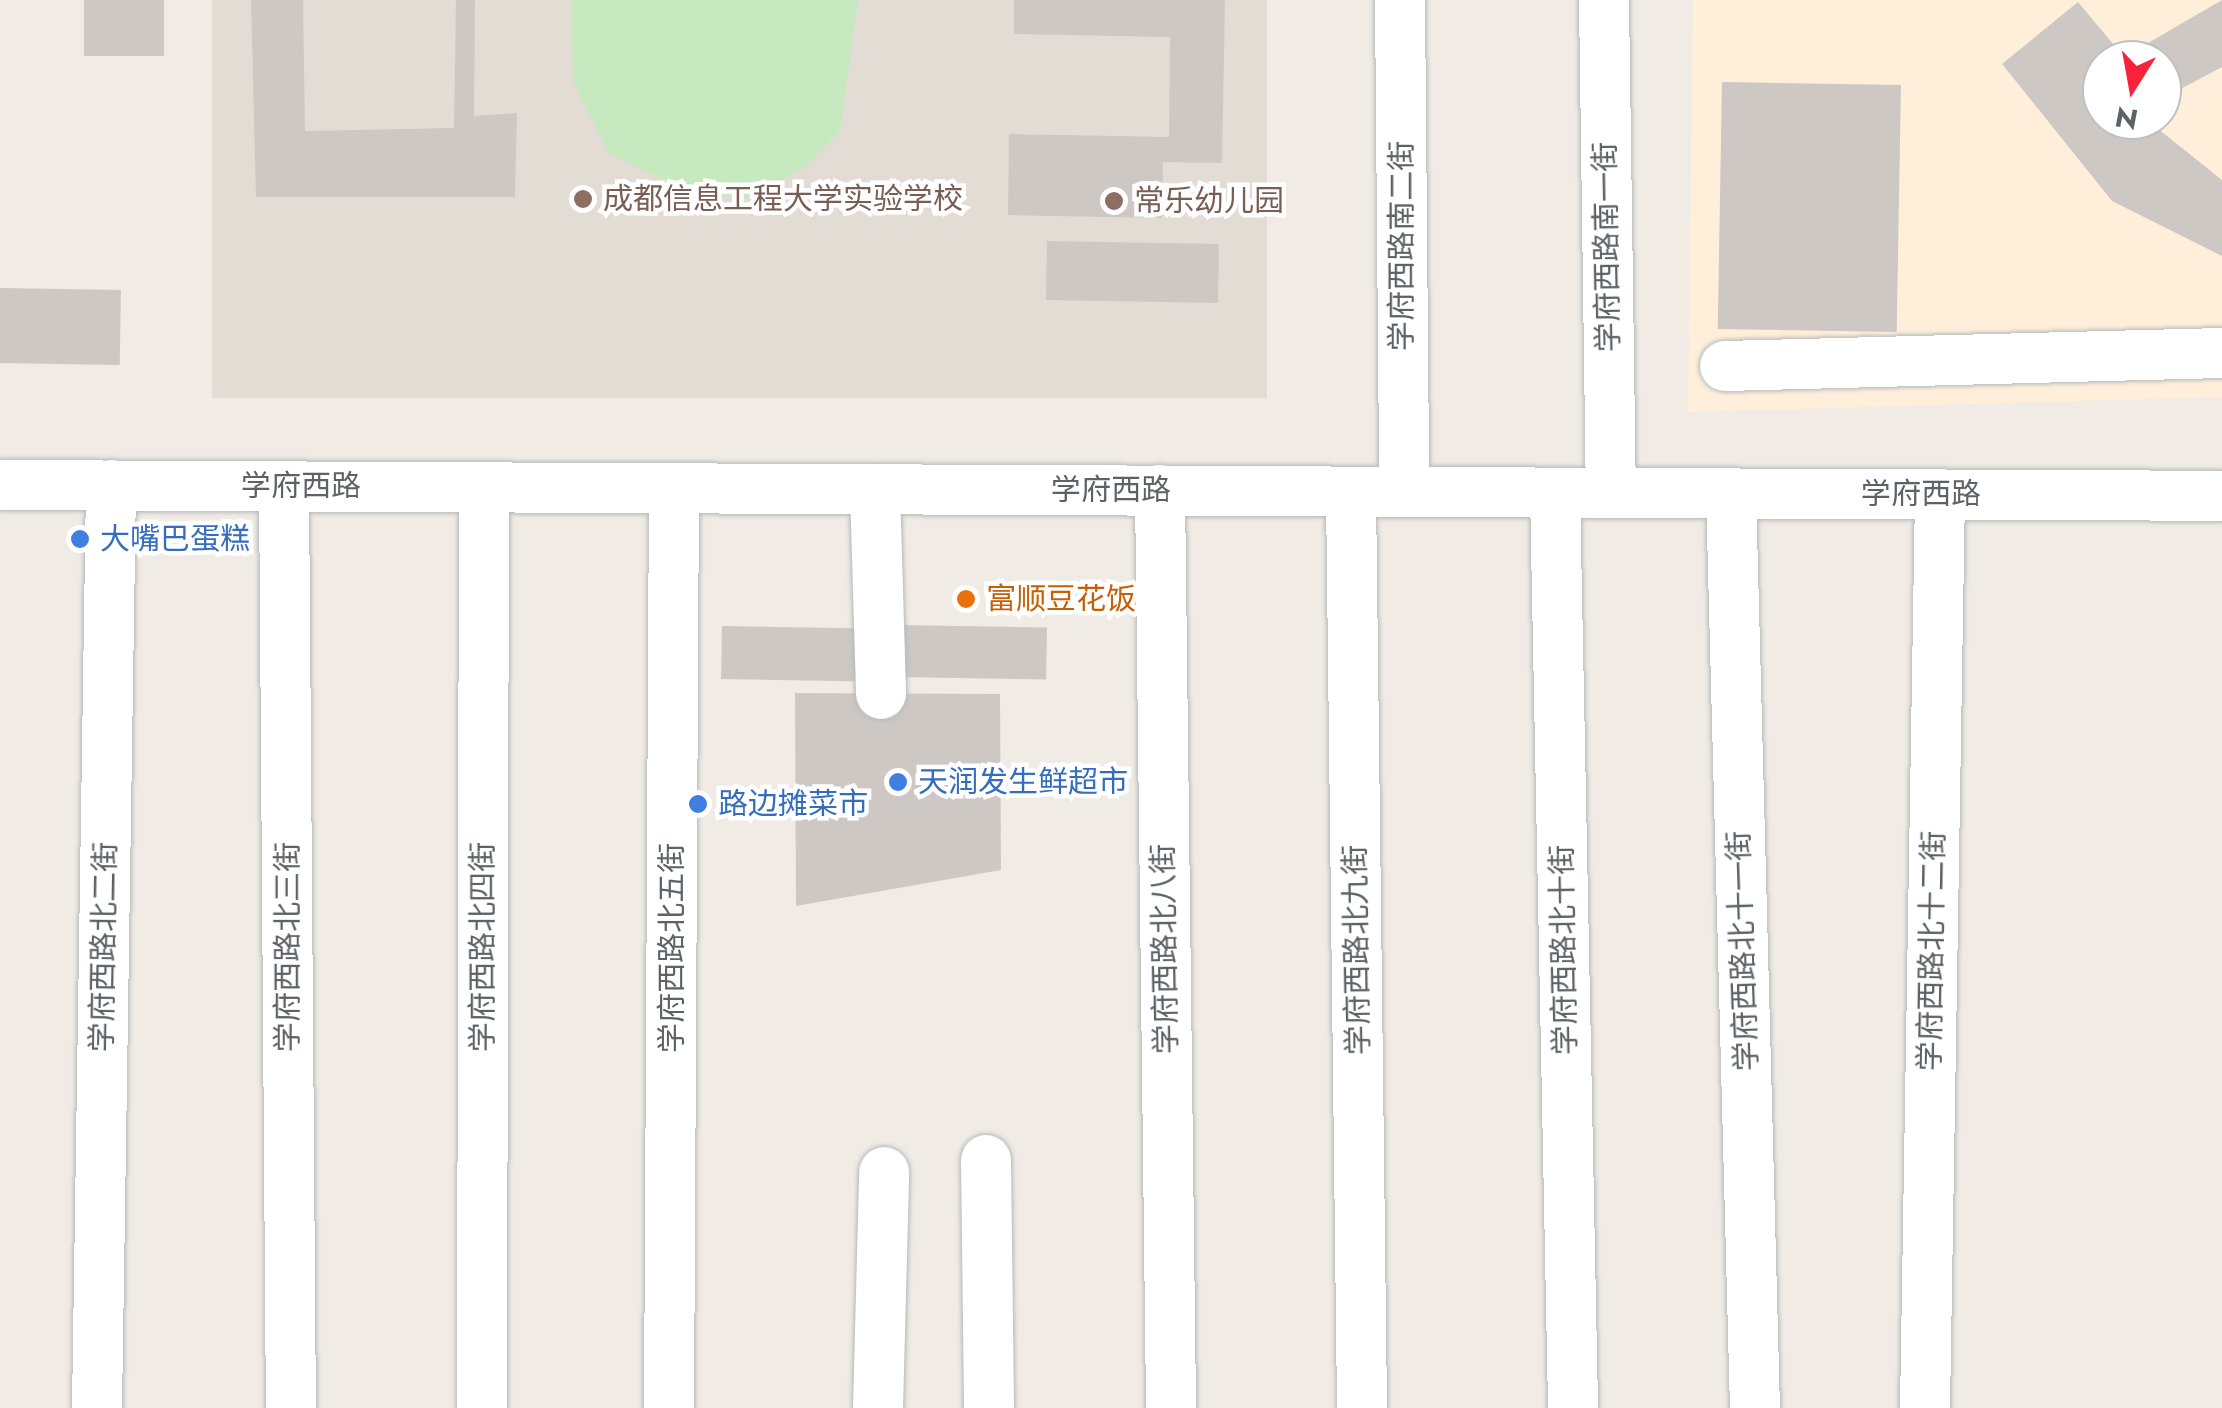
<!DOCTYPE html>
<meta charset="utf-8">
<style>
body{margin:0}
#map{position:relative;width:2222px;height:1408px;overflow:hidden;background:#f0ebe4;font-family:Jost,"Noto Sans SC",sans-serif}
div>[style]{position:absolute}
.commercial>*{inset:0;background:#ffefda}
.education>*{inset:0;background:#e2dcd5;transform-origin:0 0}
.green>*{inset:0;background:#c7e9bf}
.building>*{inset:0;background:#cdc8c3;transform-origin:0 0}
.roads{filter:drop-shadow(0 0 2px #b5b9bc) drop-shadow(0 0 2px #b5b9bc)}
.minor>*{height:50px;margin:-25px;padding:0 25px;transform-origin:25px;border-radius:25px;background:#fff}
.dots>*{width:28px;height:28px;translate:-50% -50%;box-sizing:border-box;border:5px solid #fff;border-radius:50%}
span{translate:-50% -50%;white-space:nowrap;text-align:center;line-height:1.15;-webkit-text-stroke:9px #fff;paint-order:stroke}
.education-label{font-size:30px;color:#785e54}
.left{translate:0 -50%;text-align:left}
.street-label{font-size:30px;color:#5c6266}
.shop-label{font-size:30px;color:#366cbe}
.food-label{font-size:30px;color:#c56008}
.north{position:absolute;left:2082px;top:40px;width:100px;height:100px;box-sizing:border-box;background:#fff;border:2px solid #bec0c2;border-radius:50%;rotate:191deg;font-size:28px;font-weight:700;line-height:40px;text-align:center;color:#5c6266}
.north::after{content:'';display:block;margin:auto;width:35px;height:45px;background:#f8223b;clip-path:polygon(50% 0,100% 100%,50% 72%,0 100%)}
</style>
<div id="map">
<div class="commercial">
<div style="clip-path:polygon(evenodd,1693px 0,2222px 0,2222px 397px,1688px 412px,1693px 0,2102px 60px,2162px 60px,2162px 120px,2102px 120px,2102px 60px)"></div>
</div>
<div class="education">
<div style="left:212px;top:0;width:1055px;height:398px"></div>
</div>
<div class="green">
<div style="clip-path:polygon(571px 0,858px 0,840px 131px,804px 168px,749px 199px,682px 189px,609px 153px,573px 82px)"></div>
</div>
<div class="building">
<div style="left:84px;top:0;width:80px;height:56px"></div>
<div style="clip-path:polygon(251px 0,303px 0,305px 131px,454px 128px,456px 0,475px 0,474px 116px,517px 113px,515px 197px,256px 197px)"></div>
<div style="clip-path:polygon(1014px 0,1225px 0,1222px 163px,1163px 162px,1162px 218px,1008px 215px,1009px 134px,1169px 137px,1170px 37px,1014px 34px)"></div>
<div style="clip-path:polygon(2222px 0,2222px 67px,2162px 99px,2162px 60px,2102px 60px,2102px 120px,2147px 120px,2222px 180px,2222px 256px,2112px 201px,2002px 64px,2078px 2px,2124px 57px)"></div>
<div style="left:1722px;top:82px;width:179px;height:247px;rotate:1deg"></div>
<div style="left:1047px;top:241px;width:172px;height:59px;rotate:1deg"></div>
<div style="left:0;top:288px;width:121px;height:75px;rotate:1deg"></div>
<div style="left:897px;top:625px;width:150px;height:52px;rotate:1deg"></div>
<div style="left:722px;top:626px;width:144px;height:53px;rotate:1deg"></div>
<div style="clip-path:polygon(795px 693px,1000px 694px,1001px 870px,796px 906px)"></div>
</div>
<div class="roads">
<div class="minor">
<div style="left:1400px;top:0;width:492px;rotate:89.5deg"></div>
<div style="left:1604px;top:0;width:493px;rotate:89.2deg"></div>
<div style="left:1725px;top:366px;width:497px;rotate:-1.5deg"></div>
<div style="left:0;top:485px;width:2222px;rotate:0.28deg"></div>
<div style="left:284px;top:486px;width:922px;rotate:89.57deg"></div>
<div style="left:875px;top:489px;width:205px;rotate:88.3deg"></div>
<div style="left:1160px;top:490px;width:918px;rotate:89.31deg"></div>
<div style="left:1351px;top:492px;width:916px;rotate:89.31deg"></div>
<div style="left:1555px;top:493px;width:915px;rotate:88.87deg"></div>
<div style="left:1731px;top:493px;width:915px;rotate:88.5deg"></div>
<div style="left:986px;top:1160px;width:248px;rotate:89.3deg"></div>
<div style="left:97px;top:1408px;width:923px;rotate:-89.13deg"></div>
<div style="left:482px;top:1408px;width:921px;rotate:-89.88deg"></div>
<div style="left:669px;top:1408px;width:920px;rotate:-89.69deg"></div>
<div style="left:878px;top:1408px;width:236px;rotate:-88.5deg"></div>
<div style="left:1925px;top:1408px;width:913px;rotate:-89.06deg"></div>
</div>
</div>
<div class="dots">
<div style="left:583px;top:199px;background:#8d6e63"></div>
<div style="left:1114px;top:201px;background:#8d6e63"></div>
<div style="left:80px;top:539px;background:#3f7fe0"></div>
<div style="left:966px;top:599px;background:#e8710a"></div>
<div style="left:898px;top:782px;background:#3f7fe0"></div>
<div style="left:698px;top:804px;background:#3f7fe0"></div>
</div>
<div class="education-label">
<span class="left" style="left:603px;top:199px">成都信息工程大学实验学校</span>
<span class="left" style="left:1134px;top:201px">常乐幼儿园</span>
</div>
<div class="street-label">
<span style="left:1402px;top:246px;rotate:-90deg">学府西路南二街</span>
<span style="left:1607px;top:247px;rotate:-91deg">学府西路南一街</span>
<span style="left:301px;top:486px">学府西路</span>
<span style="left:1111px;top:490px">学府西路</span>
<span style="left:1921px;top:494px">学府西路</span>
<span style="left:104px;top:947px;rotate:-89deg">学府西路北二街</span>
<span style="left:288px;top:947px;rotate:-90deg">学府西路北三街</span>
<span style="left:483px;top:947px;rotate:-90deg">学府西路北四街</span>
<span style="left:672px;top:948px;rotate:-90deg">学府西路北五街</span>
<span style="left:1165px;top:949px;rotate:-91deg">学府西路北八街</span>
<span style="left:1357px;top:950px;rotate:-91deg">学府西路北九街</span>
<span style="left:1564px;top:950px;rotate:-91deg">学府西路北十街</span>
<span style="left:1743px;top:951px;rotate:-92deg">学府西路北十一街</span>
<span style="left:1932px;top:951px;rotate:-89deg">学府西路北十二街</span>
</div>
<div class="shop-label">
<span class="left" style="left:100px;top:539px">大嘴巴蛋糕</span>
<span class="left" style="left:918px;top:782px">天润发生鲜超市</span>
<span class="left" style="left:718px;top:804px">路边摊菜市</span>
</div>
<div class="food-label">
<span class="left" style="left:986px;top:599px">富顺豆花饭</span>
</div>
<div class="north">N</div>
</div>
